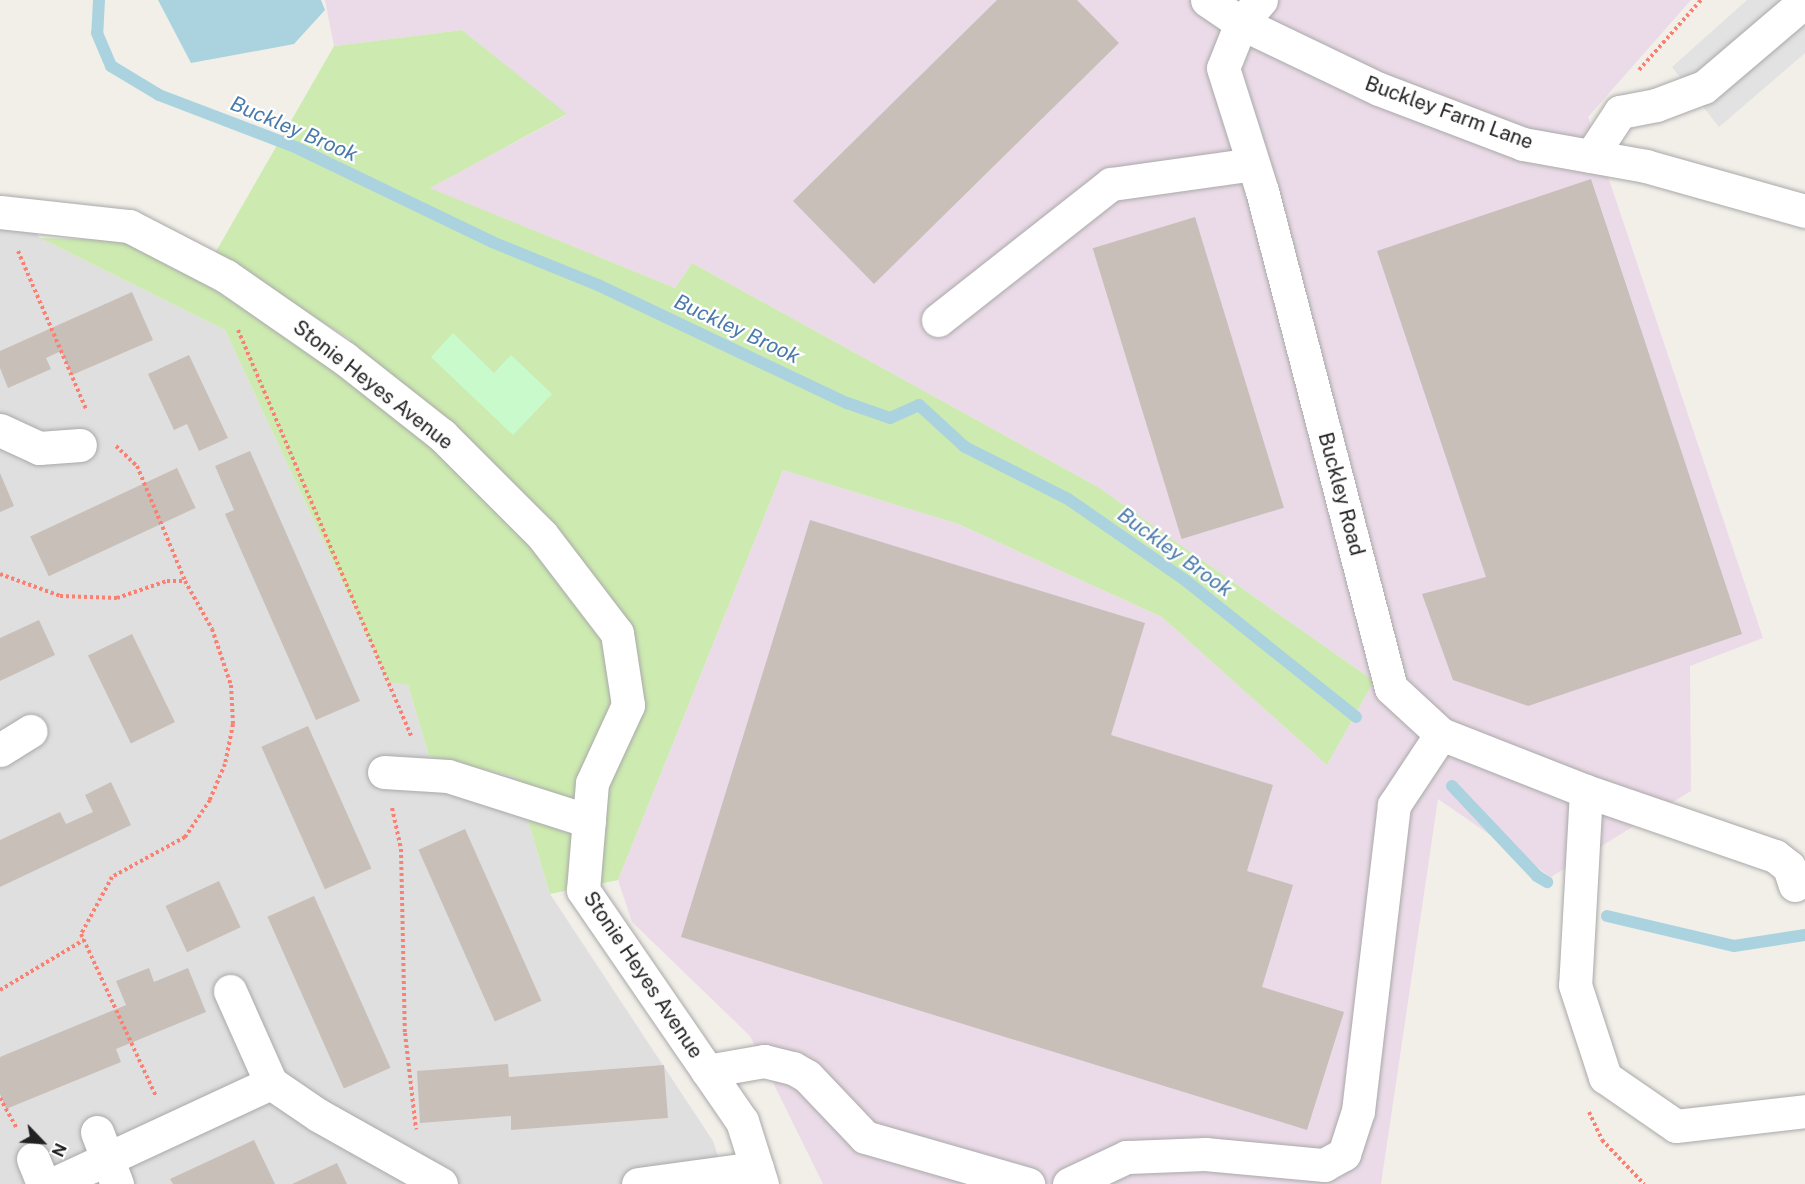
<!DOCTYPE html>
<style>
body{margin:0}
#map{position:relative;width:1805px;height:1184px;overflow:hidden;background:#f2efe9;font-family:"Public Sans",sans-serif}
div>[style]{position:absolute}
.residential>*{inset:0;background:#e0dfdf}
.industrial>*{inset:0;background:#ebdbe8}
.grass>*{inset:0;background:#cdebb0}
.park>*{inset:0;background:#c8facc}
.parking>*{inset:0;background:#e2e2e2}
.water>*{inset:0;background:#aad3df}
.stream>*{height:12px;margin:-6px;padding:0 6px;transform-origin:6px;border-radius:6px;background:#aad3df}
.building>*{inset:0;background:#c7bfb8;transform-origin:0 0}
.path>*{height:4px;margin-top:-2px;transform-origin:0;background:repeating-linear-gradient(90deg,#fa8072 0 3px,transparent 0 6px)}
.roads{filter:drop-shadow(0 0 2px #a9a9a9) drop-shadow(0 0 2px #a9a9a9)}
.minor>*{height:33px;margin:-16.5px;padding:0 16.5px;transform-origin:16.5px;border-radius:16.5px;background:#fff}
span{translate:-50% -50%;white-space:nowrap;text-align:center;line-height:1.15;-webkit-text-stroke:4.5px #fff;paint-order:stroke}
.street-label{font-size:20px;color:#222}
.water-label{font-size:21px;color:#4a7aab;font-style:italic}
.north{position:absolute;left:12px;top:1112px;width:60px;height:60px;-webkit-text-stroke:4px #fff;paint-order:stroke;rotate:115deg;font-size:16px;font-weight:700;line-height:24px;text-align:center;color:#222}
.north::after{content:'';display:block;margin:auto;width:21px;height:27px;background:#222;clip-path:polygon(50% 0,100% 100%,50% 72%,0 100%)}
</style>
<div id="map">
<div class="residential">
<div style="clip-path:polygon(0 194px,40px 238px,225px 330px,389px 682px,408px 685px,429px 756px,515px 777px,550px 894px,713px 1141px,727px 1184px,0 1184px)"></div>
</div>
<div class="industrial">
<div style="clip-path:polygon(325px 0,1691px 0,1588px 117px,1763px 638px,1690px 666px,1691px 791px,1551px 877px,1438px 799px,1381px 1184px,823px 1184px,750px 1036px,632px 922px,618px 880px,783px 470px,958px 524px,1162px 617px,1327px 765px,1374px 681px,1098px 487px,692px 263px,675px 288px,429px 188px,566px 115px,462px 30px,334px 46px)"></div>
</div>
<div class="grass">
<div style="clip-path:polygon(462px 30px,567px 114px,430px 188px,675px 288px,692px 263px,1098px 487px,1374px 681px,1327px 765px,1162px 617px,958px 524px,783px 470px,618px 880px,550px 894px,515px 777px,429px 756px,408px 685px,389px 682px,225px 330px,40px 238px,125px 240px,199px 279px,330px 367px,351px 340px,214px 255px,334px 46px)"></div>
</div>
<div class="park">
<div style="clip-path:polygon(453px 333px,494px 373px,511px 355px,552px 394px,513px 435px,431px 357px)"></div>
</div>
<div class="parking">
<div style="clip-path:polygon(1747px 0,1805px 0,1805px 53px,1719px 127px,1672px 67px)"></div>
</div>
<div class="water">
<div style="clip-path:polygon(158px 0,321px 0,325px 10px,294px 44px,191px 63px)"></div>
</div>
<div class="stream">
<div style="left:99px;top:0;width:33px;rotate:93deg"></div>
<div style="left:97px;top:33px;width:36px;rotate:67deg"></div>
<div style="left:111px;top:66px;width:56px;rotate:31.1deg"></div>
<div style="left:159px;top:95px;width:146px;rotate:20.9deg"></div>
<div style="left:295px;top:147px;width:219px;rotate:25.7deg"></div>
<div style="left:492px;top:242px;width:114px;rotate:22.1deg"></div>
<div style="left:598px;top:285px;width:276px;rotate:25.4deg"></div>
<div style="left:847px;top:403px;width:46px;rotate:19.2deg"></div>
<div style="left:890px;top:418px;width:32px;rotate:-24deg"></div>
<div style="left:919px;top:405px;width:62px;rotate:42.4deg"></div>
<div style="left:965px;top:447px;width:115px;rotate:26.8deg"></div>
<div style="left:1068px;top:499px;width:142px;rotate:34.7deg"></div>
<div style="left:1185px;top:580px;width:219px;rotate:38.7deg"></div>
<div style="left:1452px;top:786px;width:124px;rotate:46.6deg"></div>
<div style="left:1537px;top:876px;width:12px;rotate:31deg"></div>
<div style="left:1607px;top:916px;width:130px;rotate:13.3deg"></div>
<div style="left:1734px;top:946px;width:72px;rotate:-8.8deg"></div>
</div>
<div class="building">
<div style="clip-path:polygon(997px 0,1077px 0,1119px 43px,874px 284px,793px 201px)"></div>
<div style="clip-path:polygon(1591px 179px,1742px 634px,1528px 706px,1453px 680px,1422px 594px,1486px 577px,1377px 251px)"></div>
<div style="left:1195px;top:217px;width:304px;height:107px;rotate:73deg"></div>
<div style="clip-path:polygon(132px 292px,153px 340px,72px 375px,61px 351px,46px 358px,51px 369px,8px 388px,0 368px,0 351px)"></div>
<div style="clip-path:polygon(189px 355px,228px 438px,199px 451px,187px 424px,174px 430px,148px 374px)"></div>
<div style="clip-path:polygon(250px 451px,360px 701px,316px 720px,225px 514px,234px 510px,215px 466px)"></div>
<div style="left:177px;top:468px;width:44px;height:162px;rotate:65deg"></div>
<div style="clip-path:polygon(0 473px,14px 506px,0 512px)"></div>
<div style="clip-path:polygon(810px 520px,1145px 623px,1111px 735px,1273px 785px,1247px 871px,1293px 885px,1262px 987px,1344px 1012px,1307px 1130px,681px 937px)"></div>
<div style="clip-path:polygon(39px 620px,55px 655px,0 681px,0 638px)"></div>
<div style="left:132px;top:634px;width:98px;height:49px;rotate:64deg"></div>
<div style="left:308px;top:726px;width:156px;height:51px;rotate:66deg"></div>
<div style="clip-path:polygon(111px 782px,131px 825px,0 887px,0 840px,60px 812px,66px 824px,93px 812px,85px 795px)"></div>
<div style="left:465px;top:829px;width:188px;height:51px;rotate:66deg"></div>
<div style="left:219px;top:881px;width:51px;height:59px;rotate:65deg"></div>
<div style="left:314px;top:896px;width:188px;height:51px;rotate:66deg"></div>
<div style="clip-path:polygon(149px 968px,154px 982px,188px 968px,206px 1012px,116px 1049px,121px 1062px,6px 1109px,0 1094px,0 1057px,126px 1005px,116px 981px)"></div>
<div style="clip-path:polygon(508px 1064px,509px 1077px,664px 1065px,668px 1118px,511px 1130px,511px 1116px,420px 1123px,417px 1071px)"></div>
<div style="clip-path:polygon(254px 1140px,275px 1184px,173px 1184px,170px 1179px)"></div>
<div style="clip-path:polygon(337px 1163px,347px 1184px,292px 1184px)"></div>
</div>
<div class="path">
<div style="left:1639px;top:70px;width:94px;rotate:-48.5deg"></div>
<div style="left:18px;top:251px;width:172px;rotate:66.7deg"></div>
<div style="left:238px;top:330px;width:443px;rotate:66.9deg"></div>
<div style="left:116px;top:446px;width:29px;rotate:44deg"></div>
<div style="left:137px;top:466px;width:125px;rotate:67.3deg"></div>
<div style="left:0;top:574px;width:64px;rotate:20.1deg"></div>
<div style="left:60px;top:596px;width:57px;rotate:2deg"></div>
<div style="left:117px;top:598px;width:53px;rotate:-18.8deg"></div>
<div style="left:167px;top:581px;width:18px"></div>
<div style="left:185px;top:581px;width:55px;rotate:60.6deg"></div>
<div style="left:212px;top:629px;width:59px;rotate:71.3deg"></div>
<div style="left:231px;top:685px;width:39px;rotate:87deg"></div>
<div style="left:233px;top:724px;width:41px;rotate:101.3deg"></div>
<div style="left:225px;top:764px;width:39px;rotate:113deg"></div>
<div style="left:210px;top:800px;width:45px;rotate:124deg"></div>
<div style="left:185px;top:837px;width:83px;rotate:151.3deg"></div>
<div style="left:112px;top:877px;width:65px;rotate:118.5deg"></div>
<div style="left:81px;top:934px;width:179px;rotate:65.2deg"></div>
<div style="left:392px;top:808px;width:42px;rotate:77.6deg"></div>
<div style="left:401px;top:849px;width:184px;rotate:88.8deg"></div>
<div style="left:405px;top:1033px;width:97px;rotate:83.5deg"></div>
<div style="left:0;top:990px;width:98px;rotate:-30.8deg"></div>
<div style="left:0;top:1098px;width:35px;rotate:61deg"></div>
<div style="left:1589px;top:1112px;width:31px;rotate:65deg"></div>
<div style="left:1602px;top:1140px;width:61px;rotate:46.3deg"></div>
</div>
<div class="roads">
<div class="minor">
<div style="left:1207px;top:0;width:41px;rotate:34.1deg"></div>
<div style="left:1241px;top:23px;width:48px;rotate:111.8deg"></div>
<div style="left:1223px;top:68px;width:129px;rotate:72.4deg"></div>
<div style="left:1262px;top:191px;width:513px;rotate:75.45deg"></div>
<div style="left:1391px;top:688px;width:68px;rotate:42.6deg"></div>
<div style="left:1441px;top:734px;width:156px;rotate:21.5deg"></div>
<div style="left:1586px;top:791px;width:200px;rotate:19deg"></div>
<div style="left:1775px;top:856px;width:18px;rotate:38deg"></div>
<div style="left:1789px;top:867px;width:19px;rotate:72deg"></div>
<div style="left:1261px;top:0;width:30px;rotate:131deg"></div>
<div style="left:1241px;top:23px;width:153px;rotate:25.6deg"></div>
<div style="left:1379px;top:89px;width:154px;rotate:20.9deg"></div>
<div style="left:1523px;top:144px;width:125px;rotate:10.1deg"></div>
<div style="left:1646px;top:166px;width:165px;rotate:15.8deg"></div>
<div style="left:1591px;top:156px;width:53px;rotate:-56.6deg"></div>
<div style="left:1620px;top:112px;width:37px;rotate:-11deg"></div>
<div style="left:1656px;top:105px;width:51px;rotate:-20.6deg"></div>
<div style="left:1704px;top:87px;width:133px;rotate:-40.4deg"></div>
<div style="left:0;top:212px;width:130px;rotate:6.2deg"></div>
<div style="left:129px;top:226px;width:109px;rotate:27.3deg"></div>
<div style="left:226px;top:276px;width:144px;rotate:34.8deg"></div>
<div style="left:344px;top:358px;width:125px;rotate:38.2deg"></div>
<div style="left:442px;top:435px;width:141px;rotate:45deg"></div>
<div style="left:542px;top:535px;width:123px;rotate:52.6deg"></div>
<div style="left:617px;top:633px;width:73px;rotate:81.3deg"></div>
<div style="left:628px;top:705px;width:86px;rotate:114.8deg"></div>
<div style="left:592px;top:783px;width:107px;rotate:94.8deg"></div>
<div style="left:583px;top:890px;width:280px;rotate:55.5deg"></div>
<div style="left:742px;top:1121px;width:66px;rotate:72.4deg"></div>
<div style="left:938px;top:320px;width:220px;rotate:-38.2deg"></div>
<div style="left:1111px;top:184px;width:143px;rotate:-8deg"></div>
<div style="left:0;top:430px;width:43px;rotate:24.8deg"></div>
<div style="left:39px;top:448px;width:41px;rotate:-4.2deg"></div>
<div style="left:0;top:750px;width:36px;rotate:-32deg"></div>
<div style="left:384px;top:772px;width:64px;rotate:3.6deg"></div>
<div style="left:448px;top:776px;width:148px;rotate:17.7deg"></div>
<div style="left:1586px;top:791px;width:194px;rotate:93.2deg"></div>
<div style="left:1575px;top:985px;width:97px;rotate:71.9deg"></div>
<div style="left:1605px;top:1077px;width:86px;rotate:34.6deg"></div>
<div style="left:1676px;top:1126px;width:130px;rotate:-6.6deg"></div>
<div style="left:230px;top:991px;width:101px;rotate:66deg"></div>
<div style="left:707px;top:1071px;width:58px;rotate:-10deg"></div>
<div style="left:764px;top:1061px;width:30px;rotate:14deg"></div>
<div style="left:793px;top:1068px;width:16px;rotate:30deg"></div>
<div style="left:807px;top:1076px;width:84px;rotate:46.4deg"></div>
<div style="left:865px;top:1137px;width:170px;rotate:16.1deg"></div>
<div style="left:97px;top:1132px;width:56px;rotate:69deg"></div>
<div style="left:33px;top:1159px;width:27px;rotate:68deg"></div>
<div style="left:53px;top:1184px;width:240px;rotate:-24.9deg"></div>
<div style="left:271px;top:1083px;width:57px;rotate:34.2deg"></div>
<div style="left:318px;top:1115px;width:141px;rotate:29.3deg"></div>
<div style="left:638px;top:1184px;width:120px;rotate:-7.7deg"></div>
<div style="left:1069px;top:1184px;width:63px;rotate:-25.3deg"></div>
<div style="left:1126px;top:1157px;width:79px;rotate:-2.2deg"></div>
<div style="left:1205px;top:1154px;width:120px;rotate:5.3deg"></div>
<div style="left:1324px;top:1165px;width:23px;rotate:-29deg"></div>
<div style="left:1344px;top:1154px;width:45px;rotate:-72deg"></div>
<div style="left:1358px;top:1111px;width:308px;rotate:-83.3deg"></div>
<div style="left:1394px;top:805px;width:85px;rotate:-56.5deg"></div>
</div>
</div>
<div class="street-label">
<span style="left:1449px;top:113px;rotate:20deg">Buckley Farm Lane</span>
<span style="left:373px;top:385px;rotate:38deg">Stonie Heyes Avenue</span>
<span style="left:1341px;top:494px;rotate:75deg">Buckley Road</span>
<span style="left:643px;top:975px;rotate:56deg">Stonie Heyes Avenue</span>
</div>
<div class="water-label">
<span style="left:294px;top:129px;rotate:23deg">Buckley Brook</span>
<span style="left:737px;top:329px;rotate:25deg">Buckley Brook</span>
<span style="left:1175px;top:552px;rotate:36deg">Buckley Brook</span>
</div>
<div class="north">N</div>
</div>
